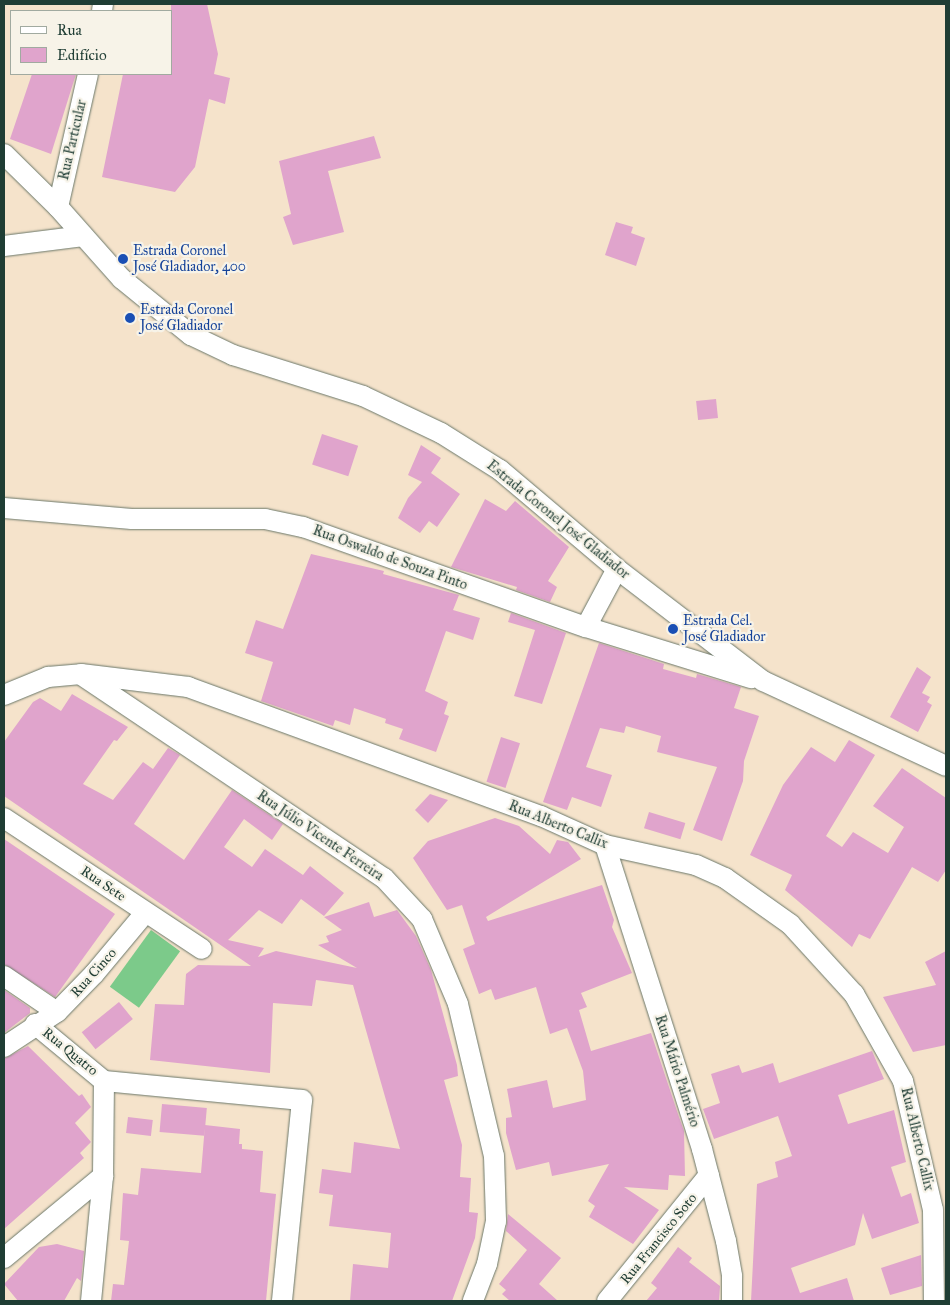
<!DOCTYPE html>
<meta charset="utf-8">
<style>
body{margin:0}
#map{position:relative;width:950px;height:1305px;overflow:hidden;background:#f5e3cb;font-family:"IM FELL Great Primer",serif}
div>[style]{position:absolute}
.green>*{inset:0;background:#7cca8a;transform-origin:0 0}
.building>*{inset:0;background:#e0a4cc;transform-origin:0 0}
.roads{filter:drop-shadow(0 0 1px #6a7769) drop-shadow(0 0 1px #6a7769)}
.street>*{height:20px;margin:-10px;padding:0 10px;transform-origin:10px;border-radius:10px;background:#fff}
.dots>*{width:14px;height:14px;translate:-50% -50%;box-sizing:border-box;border:2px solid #f7f3e8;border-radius:50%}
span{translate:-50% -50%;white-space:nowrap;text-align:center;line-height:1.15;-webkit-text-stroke:4.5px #f7f3e8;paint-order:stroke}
.street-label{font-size:14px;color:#1f3d34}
.transit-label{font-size:14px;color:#164399}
.left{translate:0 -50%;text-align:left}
.frame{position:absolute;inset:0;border:5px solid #1f3d34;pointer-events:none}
.legend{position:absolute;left:10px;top:10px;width:162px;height:65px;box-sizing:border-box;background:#f7f3e8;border:1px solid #a1aaa0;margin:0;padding:6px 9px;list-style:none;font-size:15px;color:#1f3d34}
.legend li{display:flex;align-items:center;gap:10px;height:25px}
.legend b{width:25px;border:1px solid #a1aaa0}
</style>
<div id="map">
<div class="green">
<div style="left:151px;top:930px;width:36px;height:70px;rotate:36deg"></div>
</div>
<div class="building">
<div style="clip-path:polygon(171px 4px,207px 4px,218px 54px,214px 74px,230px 78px,225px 104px,209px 99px,195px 167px,175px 192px,102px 177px,123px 74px,171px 74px)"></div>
<div style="clip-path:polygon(32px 74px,76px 74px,51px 154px,10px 139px)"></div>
<div style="clip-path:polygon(374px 136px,381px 158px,328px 171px,344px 232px,293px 245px,283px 217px,291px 214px,279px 161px)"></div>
<div style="clip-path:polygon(616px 222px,633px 227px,631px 233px,645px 238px,636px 266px,605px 255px)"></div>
<div style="left:716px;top:399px;width:19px;height:20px;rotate:84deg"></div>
<div style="left:322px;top:434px;width:38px;height:32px;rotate:18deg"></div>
<div style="clip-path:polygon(421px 445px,441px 458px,431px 473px,460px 494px,437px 527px,429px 521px,420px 533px,398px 518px,408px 498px,422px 482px,408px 475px)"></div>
<div style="clip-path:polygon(485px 499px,506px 511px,515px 501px,569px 547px,548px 581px,557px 587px,550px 602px,516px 590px,517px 587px,451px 567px)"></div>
<div style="clip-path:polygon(311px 554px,384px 571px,383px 574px,459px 595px,453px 610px,480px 618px,473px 640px,446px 631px,425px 691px,448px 702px,444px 714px,449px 716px,436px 752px,399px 739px,403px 729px,385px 723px,386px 719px,354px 708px,350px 725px,335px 720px,333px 726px,261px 701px,273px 662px,245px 653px,256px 620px,283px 629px)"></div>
<div style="clip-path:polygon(511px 613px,566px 633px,542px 704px,514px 696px,535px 630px,508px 622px)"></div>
<div style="clip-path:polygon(599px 643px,664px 664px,663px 669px,696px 678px,697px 674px,741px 687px,734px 708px,759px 716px,744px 761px,743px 781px,722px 841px,693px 830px,717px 767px,657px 752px,661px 736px,626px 726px,624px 733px,600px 728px,586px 767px,612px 775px,601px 807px,572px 797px,567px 810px,543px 802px)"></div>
<div style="clip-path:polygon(917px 667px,931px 677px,922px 693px,930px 697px,927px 702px,932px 705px,918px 732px,890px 717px)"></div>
<div style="clip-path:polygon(72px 694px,128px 727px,117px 741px,114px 740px,83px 784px,113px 800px,143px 762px,153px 769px,168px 748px,180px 755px,134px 824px,184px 860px,232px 790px,283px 824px,272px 840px,244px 819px,224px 847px,252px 867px,265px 849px,303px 875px,310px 866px,344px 893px,324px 916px,301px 899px,282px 924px,259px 910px,228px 940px,264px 948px,258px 957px,276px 951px,357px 968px,318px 945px,329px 942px,326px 936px,342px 930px,324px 917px,369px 902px,374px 917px,397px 910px,416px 936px,431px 970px,457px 1065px,458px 1076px,444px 1080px,462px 1145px,460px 1177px,471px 1178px,469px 1212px,478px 1213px,475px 1238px,452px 1301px,350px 1301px,353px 1264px,388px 1268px,391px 1233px,329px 1226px,333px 1195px,319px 1193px,322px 1169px,351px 1173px,354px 1142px,400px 1149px,353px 985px,316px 980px,312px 1006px,273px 1003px,270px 1073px,150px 1060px,155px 1004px,184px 1005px,186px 974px,198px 965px,251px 966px,4px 796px,4px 742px,33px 702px,40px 698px,61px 711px)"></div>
<div style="left:501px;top:737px;width:20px;height:47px;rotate:18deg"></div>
<div style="clip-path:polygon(849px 740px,875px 755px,826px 836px,842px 847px,853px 832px,888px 853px,904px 827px,873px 806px,902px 768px,946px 798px,946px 870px,938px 882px,912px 867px,870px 939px,859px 934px,852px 947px,785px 890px,792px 875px,750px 855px,783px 785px,811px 747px,835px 762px)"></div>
<div style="clip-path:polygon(430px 794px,448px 800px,428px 823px,415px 810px)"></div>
<div style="left:649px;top:812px;width:38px;height:17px;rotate:17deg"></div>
<div style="clip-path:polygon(495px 818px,519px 826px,550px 854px,557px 840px,568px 842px,581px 859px,486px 917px,488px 921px,602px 885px,614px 920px,612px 927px,632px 973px,581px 993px,587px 1007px,579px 1010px,591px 1051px,651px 1033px,679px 1117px,684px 1131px,685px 1176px,669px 1175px,668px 1190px,624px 1187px,659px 1210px,633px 1244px,589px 1217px,595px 1206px,588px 1201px,609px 1164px,552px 1176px,549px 1162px,516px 1170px,506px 1133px,506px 1118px,512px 1117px,507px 1089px,547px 1080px,553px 1108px,586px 1100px,583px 1071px,567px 1028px,550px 1034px,536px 987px,495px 1000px,491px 989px,479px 994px,463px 949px,475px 944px,462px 905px,447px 910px,413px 858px,428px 841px)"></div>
<div style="clip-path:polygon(4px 839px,115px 914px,55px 997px,4px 964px)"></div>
<div style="clip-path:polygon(946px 951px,946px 1045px,913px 1052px,883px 997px,936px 985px,925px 962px)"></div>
<div style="clip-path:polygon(4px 990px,30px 1008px,30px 1013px,4px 1033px)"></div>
<div style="left:119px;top:1002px;width:22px;height:48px;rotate:51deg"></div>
<div style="clip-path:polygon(28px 1046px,79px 1096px,82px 1094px,91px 1107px,75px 1123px,91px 1142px,80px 1153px,84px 1158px,4px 1229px,4px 1059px)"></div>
<div style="clip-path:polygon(872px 1051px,884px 1079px,838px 1095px,848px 1124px,894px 1110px,906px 1162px,891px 1167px,901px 1197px,911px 1193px,919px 1223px,872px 1239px,863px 1213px,855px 1245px,791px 1268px,800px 1293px,847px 1278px,854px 1301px,751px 1301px,757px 1184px,778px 1177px,775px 1162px,792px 1156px,778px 1116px,714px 1139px,703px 1109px,720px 1103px,711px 1074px,739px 1065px,742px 1073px,773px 1063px,779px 1083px)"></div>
<div style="left:162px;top:1104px;width:45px;height:28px;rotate:5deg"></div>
<div style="left:128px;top:1117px;width:25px;height:16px;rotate:7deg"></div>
<div style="clip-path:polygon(205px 1125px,240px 1129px,239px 1144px,242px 1144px,242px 1149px,263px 1151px,260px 1192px,276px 1194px,266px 1301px,111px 1301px,113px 1284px,124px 1285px,129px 1241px,120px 1240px,123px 1193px,138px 1195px,141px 1168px,201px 1173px)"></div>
<div style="clip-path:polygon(508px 1214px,561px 1258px,539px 1284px,558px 1301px,510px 1301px,502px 1294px,506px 1290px,499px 1284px,527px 1250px,506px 1231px)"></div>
<div style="clip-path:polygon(57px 1244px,84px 1251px,81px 1281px,77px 1278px,64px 1301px,18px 1301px,4px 1284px,39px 1247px)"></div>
<div style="clip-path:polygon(678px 1247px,692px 1258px,689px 1262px,720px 1286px,719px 1301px,646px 1301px,657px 1288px,651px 1283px)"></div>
<div style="clip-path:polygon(921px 1255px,922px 1286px,890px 1295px,881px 1268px)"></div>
</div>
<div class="roads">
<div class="street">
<div style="left:102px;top:11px;width:7px;rotate:-82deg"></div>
<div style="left:4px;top:154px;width:76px;rotate:44.5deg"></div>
<div style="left:58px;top:207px;width:96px;rotate:48.4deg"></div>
<div style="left:122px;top:279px;width:89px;rotate:39.1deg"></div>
<div style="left:191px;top:335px;width:47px;rotate:25.5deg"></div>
<div style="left:233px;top:355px;width:136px;rotate:17.5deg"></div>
<div style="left:363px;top:396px;width:86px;rotate:25.4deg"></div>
<div style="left:441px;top:433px;width:70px;rotate:32.1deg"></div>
<div style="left:500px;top:470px;width:153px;rotate:40.2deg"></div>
<div style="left:617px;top:569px;width:184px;rotate:37.5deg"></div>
<div style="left:763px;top:681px;width:202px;rotate:24.9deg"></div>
<div style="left:58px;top:207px;width:136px;rotate:-77.3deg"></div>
<div style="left:4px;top:246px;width:80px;rotate:-7.2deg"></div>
<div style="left:4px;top:508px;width:128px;rotate:4.9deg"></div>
<div style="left:132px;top:519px;width:133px"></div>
<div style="left:265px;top:519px;width:39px;rotate:12deg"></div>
<div style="left:303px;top:527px;width:300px;rotate:19.5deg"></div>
<div style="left:586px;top:627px;width:173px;rotate:17.2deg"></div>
<div style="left:586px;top:627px;width:66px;rotate:-61.9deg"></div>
<div style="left:83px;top:676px;width:362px;rotate:33.9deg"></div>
<div style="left:384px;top:878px;width:56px;rotate:47.2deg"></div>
<div style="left:422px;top:919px;width:92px;rotate:67deg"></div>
<div style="left:458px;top:1004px;width:156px;rotate:76.7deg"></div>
<div style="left:494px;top:1156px;width:65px;rotate:88.2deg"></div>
<div style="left:496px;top:1221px;width:44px;rotate:101.8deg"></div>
<div style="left:487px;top:1264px;width:40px;rotate:111deg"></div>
<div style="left:4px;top:695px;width:48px;rotate:-22.2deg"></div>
<div style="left:48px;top:677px;width:33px;rotate:-5deg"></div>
<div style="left:81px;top:674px;width:108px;rotate:6.9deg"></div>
<div style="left:188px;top:687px;width:376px;rotate:20.1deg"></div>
<div style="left:541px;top:816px;width:70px;rotate:24.4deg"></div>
<div style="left:605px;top:845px;width:93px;rotate:12.4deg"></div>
<div style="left:696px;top:865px;width:32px;rotate:24deg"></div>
<div style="left:725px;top:878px;width:80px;rotate:35.3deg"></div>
<div style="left:790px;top:924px;width:95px;rotate:47.6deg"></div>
<div style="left:854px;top:994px;width:100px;rotate:60.6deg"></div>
<div style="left:903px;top:1081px;width:132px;rotate:76.9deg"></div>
<div style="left:933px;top:1210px;width:91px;rotate:89.4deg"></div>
<div style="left:4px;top:818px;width:237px;rotate:33.5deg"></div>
<div style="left:605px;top:845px;width:319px;rotate:72.3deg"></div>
<div style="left:702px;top:1149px;width:95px;rotate:75.4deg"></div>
<div style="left:726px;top:1241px;width:36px;rotate:80deg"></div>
<div style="left:732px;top:1276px;width:25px;rotate:90deg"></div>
<div style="left:4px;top:976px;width:64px;rotate:34.2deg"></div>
<div style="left:35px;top:1024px;width:89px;rotate:39.6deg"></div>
<div style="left:4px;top:1047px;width:64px;rotate:-33.4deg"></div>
<div style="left:57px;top:1012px;width:53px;rotate:-45.8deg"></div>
<div style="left:94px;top:974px;width:80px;rotate:-50.1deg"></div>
<div style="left:104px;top:1081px;width:199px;rotate:5.5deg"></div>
<div style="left:302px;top:1100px;width:202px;rotate:95.7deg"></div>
<div style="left:4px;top:1258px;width:129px;rotate:-39.6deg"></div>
<div style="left:91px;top:1301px;width:126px;rotate:-84.5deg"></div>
<div style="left:103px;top:1176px;width:95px;rotate:-89.4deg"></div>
<div style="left:607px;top:1301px;width:162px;rotate:-51deg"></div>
</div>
</div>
<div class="dots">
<div style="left:123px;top:259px;background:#1a4fb4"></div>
<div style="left:130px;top:318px;background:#1a4fb4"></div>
<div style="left:673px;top:629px;background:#1a4fb4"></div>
</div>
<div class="street-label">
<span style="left:73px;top:140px;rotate:-77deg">Rua Particular</span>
<span style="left:558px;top:520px;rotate:39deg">Estrada Coronel José Gladiador</span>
<span style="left:390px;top:558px;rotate:20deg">Rua Oswaldo de Souza Pinto</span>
<span style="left:558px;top:825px;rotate:22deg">Rua Alberto Callix</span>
<span style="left:320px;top:836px;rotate:34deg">Rua Júlio Vicente Ferreira</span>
<span style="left:103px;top:884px;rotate:34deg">Rua Sete</span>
<span style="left:94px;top:973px;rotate:-48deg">Rua Cinco</span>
<span style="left:70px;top:1052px;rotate:39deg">Rua Quatro</span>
<span style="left:677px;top:1071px;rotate:72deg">Rua Mário Palmério</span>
<span style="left:917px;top:1139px;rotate:77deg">Rua Alberto Callix</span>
<span style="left:659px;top:1239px;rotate:-51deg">Rua Francisco Soto</span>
</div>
<div class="transit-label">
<span class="left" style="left:133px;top:259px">Estrada Coronel<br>José Gladiador, 400</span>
<span class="left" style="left:140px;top:318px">Estrada Coronel<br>José Gladiador</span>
<span class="left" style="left:683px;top:629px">Estrada Cel.<br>José Gladiador</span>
</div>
<div class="frame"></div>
<ul class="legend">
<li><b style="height:6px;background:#fff"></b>Rua</li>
<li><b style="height:14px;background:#e0a4cc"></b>Edifício</li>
</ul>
</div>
